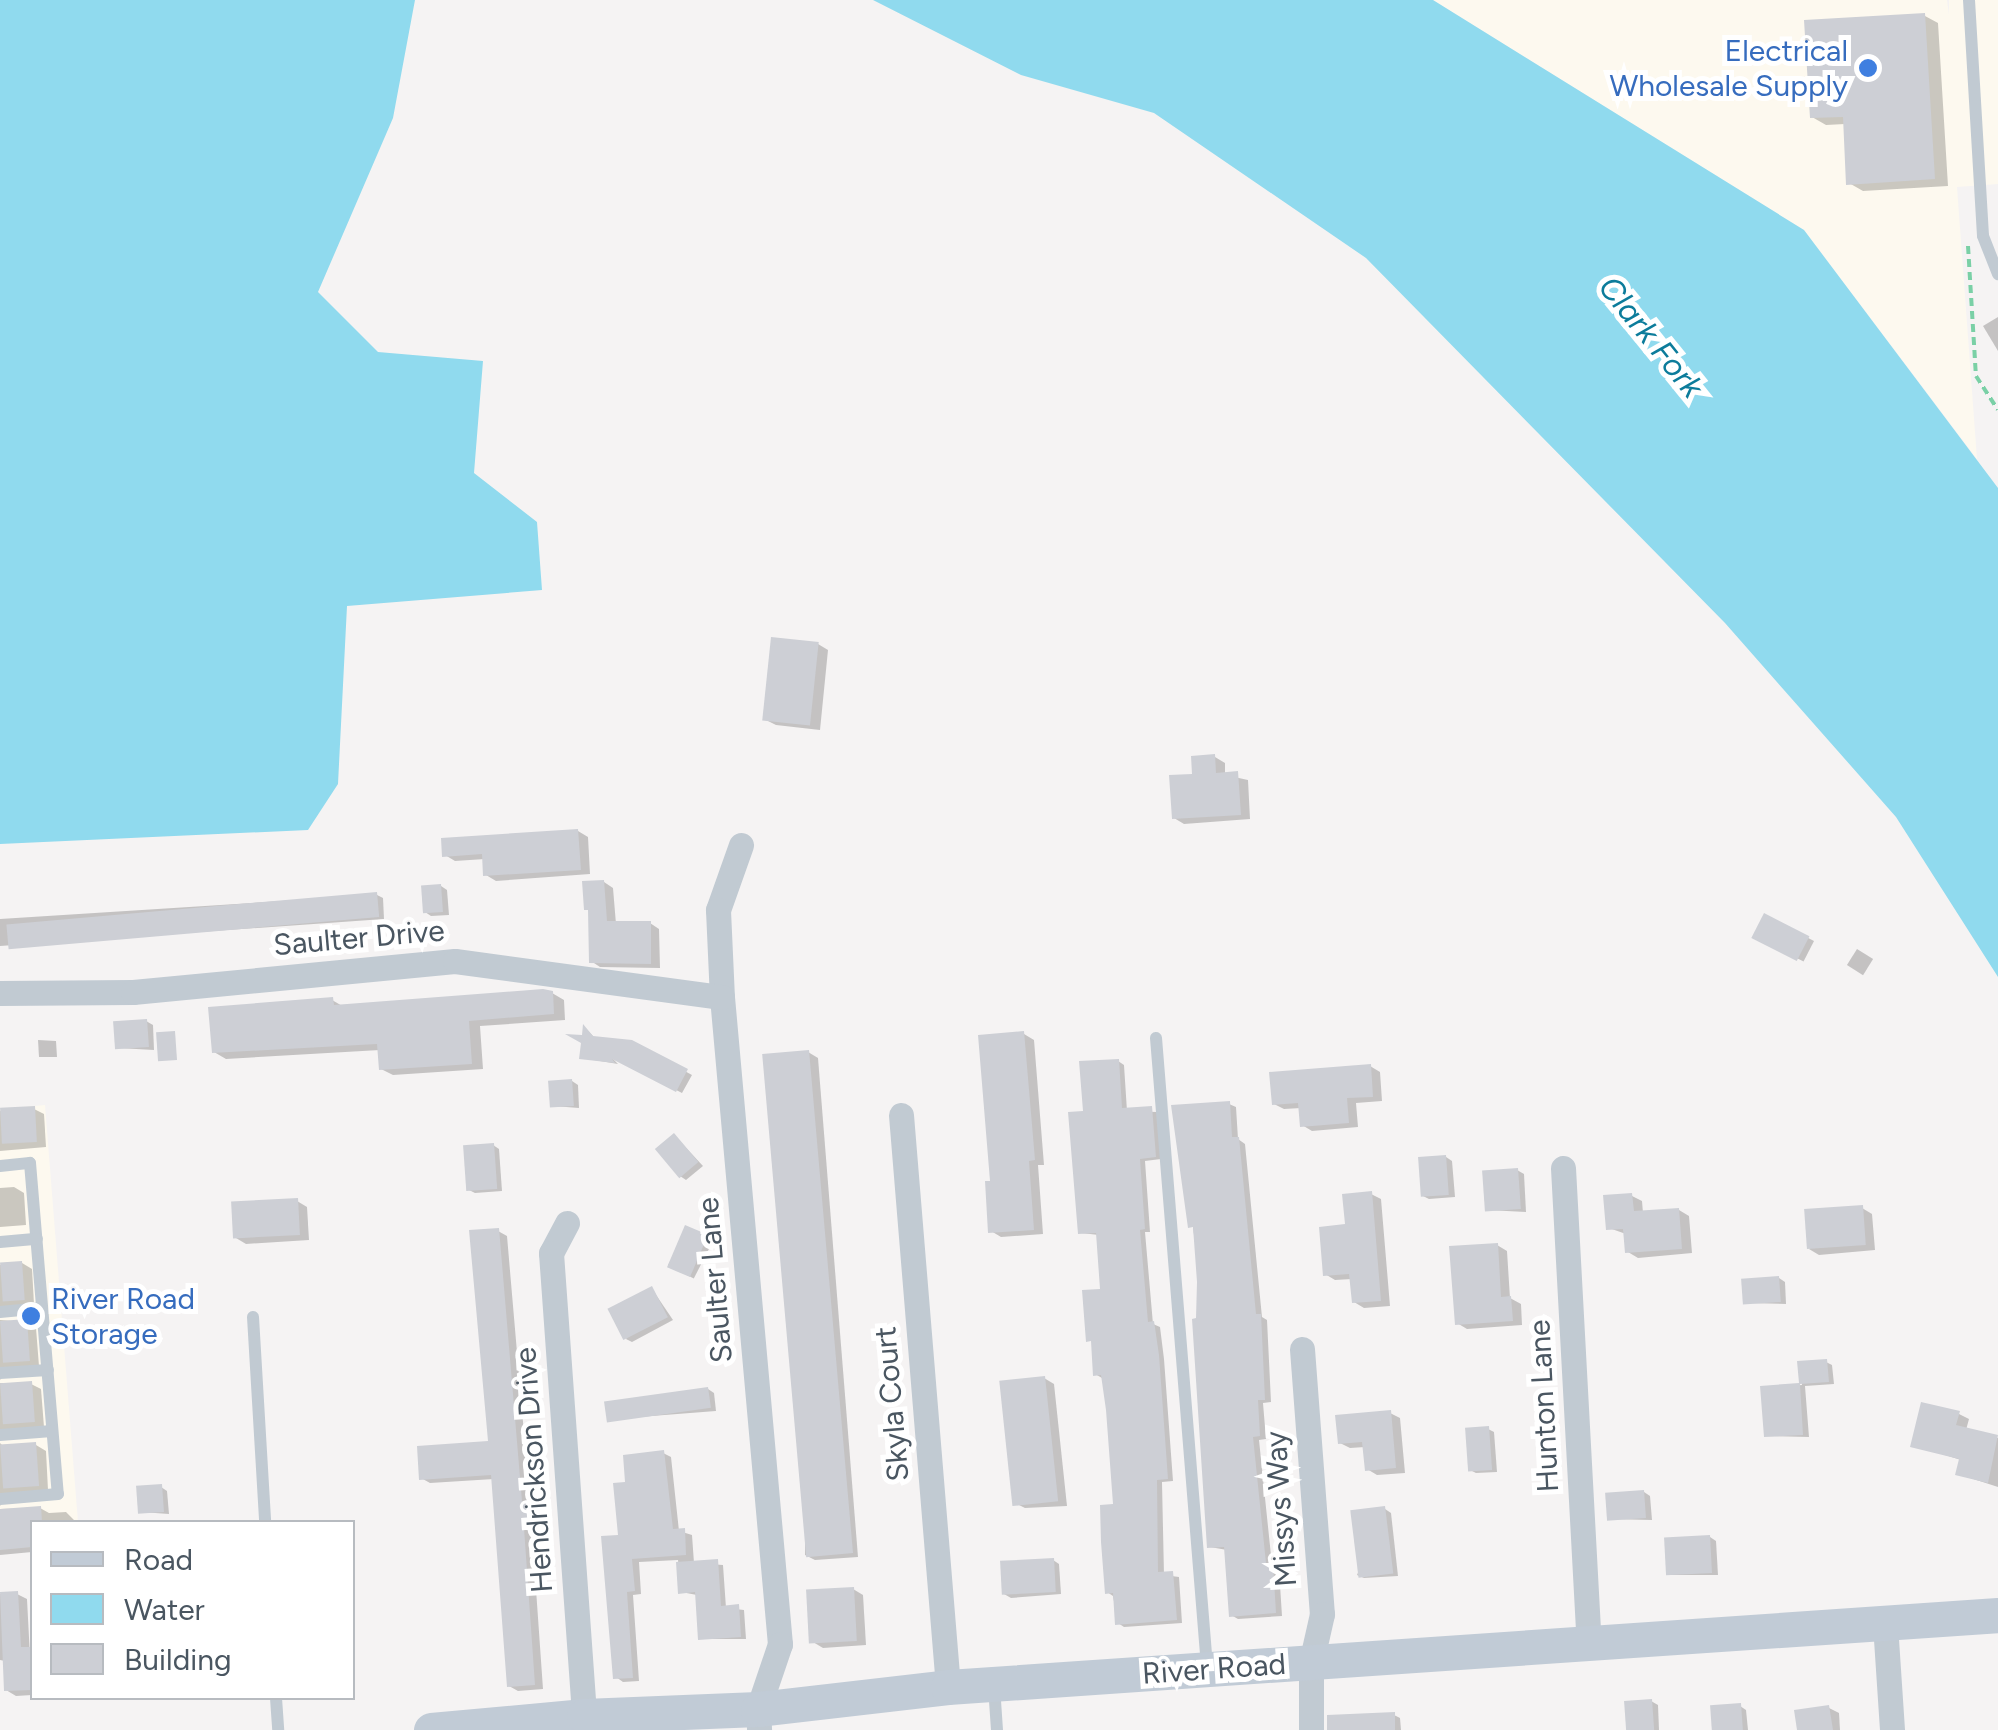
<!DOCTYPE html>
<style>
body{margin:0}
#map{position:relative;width:1998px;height:1730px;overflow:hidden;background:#f5f3f3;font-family:Figtree,sans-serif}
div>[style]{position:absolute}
.commercial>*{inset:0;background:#fdf9ef}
.water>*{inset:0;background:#90daee}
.shadow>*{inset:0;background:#0003;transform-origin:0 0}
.building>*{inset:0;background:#cdcfd5;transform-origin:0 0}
.path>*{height:4px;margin-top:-2px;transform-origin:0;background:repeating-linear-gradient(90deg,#7ad0a6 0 8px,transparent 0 13px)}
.lane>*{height:12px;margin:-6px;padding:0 6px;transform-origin:6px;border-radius:6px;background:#c1cad2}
.street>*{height:25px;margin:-12.5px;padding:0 12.5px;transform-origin:12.5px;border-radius:12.5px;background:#c1cad2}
.secondary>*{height:35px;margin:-17.5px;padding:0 17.5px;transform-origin:17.5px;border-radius:17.5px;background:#c1cbd6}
.dots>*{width:28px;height:28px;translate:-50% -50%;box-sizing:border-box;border:5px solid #fff;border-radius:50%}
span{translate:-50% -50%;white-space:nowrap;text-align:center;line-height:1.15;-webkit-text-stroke:10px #fff;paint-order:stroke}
.shop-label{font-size:30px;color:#366cbe}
.right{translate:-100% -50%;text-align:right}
.left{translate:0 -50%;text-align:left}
.street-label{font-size:30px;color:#4a5661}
.water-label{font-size:32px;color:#0c7c9b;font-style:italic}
.legend{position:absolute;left:30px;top:1520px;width:325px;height:180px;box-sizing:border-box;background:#fff;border:2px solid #b7bbc0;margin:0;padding:12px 18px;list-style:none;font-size:30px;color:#4a5661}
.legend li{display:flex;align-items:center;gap:20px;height:50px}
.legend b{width:50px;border:2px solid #b7bbc0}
</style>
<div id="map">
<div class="commercial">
<div style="clip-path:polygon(1433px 0,1947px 0,1949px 15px,1949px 0,1998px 0,1998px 184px,1957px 187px,1977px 459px,1804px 230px)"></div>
<div style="clip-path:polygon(45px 1105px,78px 1522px,32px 1522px,32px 1547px,0 1550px,0 1109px)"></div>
</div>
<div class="water">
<div style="clip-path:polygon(0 0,415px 0,393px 118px,318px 292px,378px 352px,483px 361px,474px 473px,537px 522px,542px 590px,347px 606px,338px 784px,308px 830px,0 844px)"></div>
<div style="clip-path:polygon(873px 0,1433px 0,1804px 230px,1998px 488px,1998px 977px,1896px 817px,1725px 623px,1366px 258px,1154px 113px,1021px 75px)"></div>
</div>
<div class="shadow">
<div style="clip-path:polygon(1925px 16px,1938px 23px,1948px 186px,1863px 191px,1849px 183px,1845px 124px,1826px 125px,1812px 117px)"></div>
<div style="clip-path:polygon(1998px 317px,1998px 351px,1983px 326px)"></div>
<div style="clip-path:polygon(818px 644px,828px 650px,820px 730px,776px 725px,766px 720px)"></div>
<div style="clip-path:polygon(1215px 757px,1225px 763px,1225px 775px,1248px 780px,1250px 819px,1184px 824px,1174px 818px,1195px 776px)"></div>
<div style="clip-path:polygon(578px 831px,588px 837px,590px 874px,496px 881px,486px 875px,485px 859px,455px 861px,445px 855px)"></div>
<div style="clip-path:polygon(604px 882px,613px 888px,616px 924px,650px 923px,659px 929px,660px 968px,600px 967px,591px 961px,591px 912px,586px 909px)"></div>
<div style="clip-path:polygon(441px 886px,447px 890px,449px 915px,431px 916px,425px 912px)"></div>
<div style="clip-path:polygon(377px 895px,383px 898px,384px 919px,0 946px,0 919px)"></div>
<div style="left:1765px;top:916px;width:55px;height:23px;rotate:27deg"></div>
<div style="left:1857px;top:949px;width:19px;height:19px;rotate:32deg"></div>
<div style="clip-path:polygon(552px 993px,564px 1000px,565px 1020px,480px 1026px,483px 1069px,393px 1075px,381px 1069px,380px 1050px,226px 1059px,214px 1052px,332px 1000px,344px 1007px)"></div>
<div style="clip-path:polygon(146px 1021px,153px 1025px,154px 1050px,118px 1048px)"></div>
<div style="clip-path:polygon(585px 1028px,596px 1039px,631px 1042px,692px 1075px,682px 1093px,610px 1056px,618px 1064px,582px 1058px)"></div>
<div style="clip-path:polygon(1024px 1034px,1034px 1040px,1044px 1165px,1038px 1165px,1043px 1234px,1001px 1237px,991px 1231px,993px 1183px)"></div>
<div style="clip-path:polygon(38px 1040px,56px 1041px,57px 1057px,39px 1057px)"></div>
<div style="clip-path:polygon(808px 1052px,818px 1058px,858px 1557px,815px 1560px,805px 1555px)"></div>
<div style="clip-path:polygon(1118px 1061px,1124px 1065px,1127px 1111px,1157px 1112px,1161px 1159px,1145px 1161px,1150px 1232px,1145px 1232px,1153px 1324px,1160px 1327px,1164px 1359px,1173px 1481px,1162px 1482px,1164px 1575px,1179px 1577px,1182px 1623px,1124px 1627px,1118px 1623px,1113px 1596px,1107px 1592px,1116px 1507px,1109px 1410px,1102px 1378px,1095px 1374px,1103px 1291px,1099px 1235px,1081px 1233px,1086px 1114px)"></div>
<div style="clip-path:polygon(1370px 1066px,1380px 1072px,1382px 1101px,1356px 1103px,1358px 1127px,1312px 1131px,1302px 1125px,1301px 1108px,1284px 1109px,1274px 1104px)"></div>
<div style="clip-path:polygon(572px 1081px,578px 1085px,579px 1108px,553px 1106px)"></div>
<div style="clip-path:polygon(1229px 1104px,1236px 1107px,1238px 1139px,1245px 1144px,1262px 1317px,1267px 1320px,1271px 1402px,1263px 1403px,1266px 1439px,1259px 1440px,1272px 1565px,1279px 1569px,1282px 1616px,1238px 1619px,1231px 1615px,1227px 1550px,1210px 1547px,1200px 1282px,1184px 1157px)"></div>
<div style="clip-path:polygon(34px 1109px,44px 1114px,46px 1147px,0 1151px,0 1111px)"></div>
<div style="clip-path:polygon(675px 1136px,703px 1166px,686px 1180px,680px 1176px)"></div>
<div style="clip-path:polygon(493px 1145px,499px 1149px,502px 1191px,475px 1193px,469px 1190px)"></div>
<div style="clip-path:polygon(1446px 1157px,1452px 1161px,1455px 1197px,1429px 1199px,1423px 1196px)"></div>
<div style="clip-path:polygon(1517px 1170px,1524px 1174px,1526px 1212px,1487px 1210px)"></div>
<div style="clip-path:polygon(14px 1187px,24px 1193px,26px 1225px,0 1227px,0 1188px)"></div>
<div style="clip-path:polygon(1371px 1194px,1381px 1199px,1390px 1306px,1364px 1308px,1354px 1302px,1352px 1279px,1335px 1280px,1325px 1274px,1348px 1227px)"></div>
<div style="clip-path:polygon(1632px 1196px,1642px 1201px,1643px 1213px,1679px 1210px,1689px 1216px,1692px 1253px,1638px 1258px,1628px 1252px,1626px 1234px,1609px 1228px)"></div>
<div style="clip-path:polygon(297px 1201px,307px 1207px,309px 1240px,246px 1244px,236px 1238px)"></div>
<div style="clip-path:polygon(1862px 1208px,1872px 1214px,1875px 1250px,1819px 1255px,1809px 1249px)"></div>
<div style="left:687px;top:1228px;width:29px;height:42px;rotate:27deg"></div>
<div style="clip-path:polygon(498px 1231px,507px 1236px,530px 1503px,548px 1508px,549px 1531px,532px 1532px,543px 1689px,518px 1691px,509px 1686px,494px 1479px,430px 1483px,421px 1478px,491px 1443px)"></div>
<div style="clip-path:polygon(1497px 1245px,1507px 1251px,1510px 1298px,1521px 1304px,1522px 1325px,1467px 1329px,1457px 1323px)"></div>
<div style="clip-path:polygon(22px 1263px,32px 1269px,34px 1304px,0 1317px,0 1265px)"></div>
<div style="clip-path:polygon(1779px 1278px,1785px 1282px,1786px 1304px,1746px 1303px)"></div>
<div style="clip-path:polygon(652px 1289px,673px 1320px,632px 1342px,626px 1339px)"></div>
<div style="clip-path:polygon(0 1320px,26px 1322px,36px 1328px,39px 1366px,9px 1368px,0 1380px)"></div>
<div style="clip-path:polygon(1826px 1362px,1832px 1365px,1834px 1384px,1805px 1386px,1809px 1437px,1766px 1436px,1763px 1388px,1802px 1385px,1800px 1363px)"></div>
<div style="clip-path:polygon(1044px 1378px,1054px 1384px,1067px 1506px,1025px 1508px,1015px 1503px)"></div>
<div style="clip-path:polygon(0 1383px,31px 1384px,41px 1389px,44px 1427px,0 1440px)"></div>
<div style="clip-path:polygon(708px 1389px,714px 1393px,716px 1411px,613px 1419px,607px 1415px)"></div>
<div style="clip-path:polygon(1390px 1413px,1400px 1418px,1405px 1473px,1377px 1475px,1367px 1469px,1365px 1447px,1350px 1448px,1340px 1443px)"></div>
<div style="clip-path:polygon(1959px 1414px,1969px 1419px,1966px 1430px,1998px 1438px,1998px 1487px,1958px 1474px,1961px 1460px,1913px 1445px)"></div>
<div style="clip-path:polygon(1488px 1429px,1494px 1432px,1497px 1472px,1476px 1473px,1470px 1470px)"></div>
<div style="clip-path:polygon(0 1443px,4px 1447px,36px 1445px,46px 1451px,48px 1490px,9px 1494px,0 1506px)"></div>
<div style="clip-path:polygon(663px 1453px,671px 1457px,679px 1531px,692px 1535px,694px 1563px,723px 1565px,726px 1608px,744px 1610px,746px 1639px,700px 1639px,697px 1595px,681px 1592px,678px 1560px,639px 1562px,641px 1594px,633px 1595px,639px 1681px,623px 1682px,616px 1677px,621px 1537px,628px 1484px)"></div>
<div style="clip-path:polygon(161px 1487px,167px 1491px,169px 1514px,141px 1512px)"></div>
<div style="clip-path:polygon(1644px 1492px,1650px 1496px,1652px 1520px,1609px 1519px)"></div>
<div style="clip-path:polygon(40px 1508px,49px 1513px,66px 1512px,76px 1522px,32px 1522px,32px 1552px,0 1555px,0 1509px)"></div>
<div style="clip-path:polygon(1385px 1509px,1391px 1513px,1398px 1576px,1364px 1578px,1357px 1575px)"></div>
<div style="clip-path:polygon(1710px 1537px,1716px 1541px,1718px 1575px,1669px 1575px)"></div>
<div style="clip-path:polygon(1053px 1560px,1059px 1564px,1061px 1594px,1011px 1598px,1004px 1594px)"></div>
<div style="clip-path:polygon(853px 1589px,863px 1595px,866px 1645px,823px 1648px,813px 1642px)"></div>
<div style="clip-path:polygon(0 1594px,17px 1594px,27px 1599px,32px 1695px,16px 1696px,6px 1690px,5px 1661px,0 1660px)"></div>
<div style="clip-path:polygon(1651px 1701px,1658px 1705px,1659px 1730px,1629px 1730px)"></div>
<div style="clip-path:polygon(1740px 1706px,1746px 1710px,1748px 1730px,1715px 1730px)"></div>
<div style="clip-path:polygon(1829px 1708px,1839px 1713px,1840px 1730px,1799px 1730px)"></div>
<div style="clip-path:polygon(1394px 1715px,1400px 1718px,1401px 1730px,1355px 1730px)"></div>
</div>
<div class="building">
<div style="clip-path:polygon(1925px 13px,1935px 179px,1846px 185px,1843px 117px,1810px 118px,1804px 20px)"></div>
<div style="left:771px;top:637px;width:48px;height:84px;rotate:6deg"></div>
<div style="clip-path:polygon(1215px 754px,1216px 773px,1238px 771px,1241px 815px,1172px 819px,1169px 775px,1192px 774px,1191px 756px)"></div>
<div style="clip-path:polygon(578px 829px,581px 870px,483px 876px,482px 854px,442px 857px,441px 838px)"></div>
<div style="clip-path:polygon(604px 880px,607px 921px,651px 921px,651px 964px,589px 963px,588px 910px,584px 910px,582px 881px)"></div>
<div style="left:441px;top:884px;width:28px;height:20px;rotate:86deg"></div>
<div style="left:377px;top:892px;width:25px;height:372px;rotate:85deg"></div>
<div style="left:1764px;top:913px;width:51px;height:28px;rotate:27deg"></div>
<div style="clip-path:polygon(543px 989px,553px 991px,554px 1014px,469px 1021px,472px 1064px,379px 1070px,377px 1044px,212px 1053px,208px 1007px,333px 997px,334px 1005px)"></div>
<div style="left:147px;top:1019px;width:28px;height:34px;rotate:86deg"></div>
<div style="clip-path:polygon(583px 1024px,593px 1036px,632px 1040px,688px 1069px,676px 1092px,612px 1059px,615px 1063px,579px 1059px,581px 1043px,565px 1034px,582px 1035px)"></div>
<div style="left:175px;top:1031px;width:29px;height:19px;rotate:86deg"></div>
<div style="clip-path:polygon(1024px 1031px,1035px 1160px,1029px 1161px,1034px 1230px,988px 1233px,985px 1181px,990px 1181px,978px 1035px)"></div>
<div style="left:809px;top:1050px;width:505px;height:47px;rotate:85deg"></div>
<div style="clip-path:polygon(1119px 1059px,1122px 1108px,1152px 1106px,1156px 1157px,1140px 1159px,1145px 1229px,1140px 1230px,1148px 1322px,1154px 1321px,1159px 1355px,1168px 1479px,1157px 1480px,1158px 1572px,1173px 1571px,1177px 1620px,1115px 1625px,1113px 1593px,1105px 1594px,1101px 1542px,1100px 1505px,1113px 1504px,1106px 1410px,1101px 1375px,1093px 1376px,1091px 1341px,1086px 1342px,1082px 1290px,1100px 1289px,1096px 1233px,1078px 1234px,1068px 1112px,1083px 1111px,1079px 1061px)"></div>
<div style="clip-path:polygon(1371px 1064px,1373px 1097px,1347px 1098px,1349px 1123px,1300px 1127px,1298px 1103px,1272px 1105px,1269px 1072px)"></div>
<div style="left:572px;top:1079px;width:27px;height:24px;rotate:86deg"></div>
<div style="clip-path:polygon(1230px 1101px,1232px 1137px,1239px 1137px,1256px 1314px,1261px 1314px,1265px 1400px,1258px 1400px,1260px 1436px,1253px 1437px,1266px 1563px,1273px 1563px,1276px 1613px,1229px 1617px,1224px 1547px,1207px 1548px,1192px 1319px,1196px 1318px,1197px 1282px,1193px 1227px,1188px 1228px,1171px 1105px)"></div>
<div style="left:35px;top:1106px;width:36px;height:35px;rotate:87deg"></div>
<div style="left:674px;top:1133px;width:38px;height:25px;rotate:50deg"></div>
<div style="left:494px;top:1143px;width:46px;height:31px;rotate:86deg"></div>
<div style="left:1446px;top:1155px;width:40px;height:28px;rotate:86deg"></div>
<div style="left:1518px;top:1168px;width:41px;height:36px;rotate:86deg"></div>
<div style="clip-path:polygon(1372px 1191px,1381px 1301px,1352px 1303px,1349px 1274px,1323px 1276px,1319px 1227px,1345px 1224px,1342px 1194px)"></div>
<div style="clip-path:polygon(1632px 1193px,1634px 1211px,1679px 1208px,1682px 1249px,1625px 1253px,1623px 1229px,1606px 1230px,1603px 1195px)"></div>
<div style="left:298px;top:1198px;width:37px;height:67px;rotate:87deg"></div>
<div style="left:1863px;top:1205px;width:40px;height:59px;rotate:86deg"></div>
<div style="left:685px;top:1225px;width:25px;height:46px;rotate:23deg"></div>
<div style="clip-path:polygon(499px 1228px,522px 1501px,539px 1500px,541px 1527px,524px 1528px,535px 1685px,507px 1687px,491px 1475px,419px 1480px,417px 1446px,488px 1441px,469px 1230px)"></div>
<div style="clip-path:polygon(1498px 1243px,1501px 1297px,1511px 1296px,1513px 1321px,1455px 1325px,1449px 1246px)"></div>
<div style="left:22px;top:1261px;width:39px;height:22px;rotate:86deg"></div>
<div style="left:1779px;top:1276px;width:26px;height:38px;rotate:86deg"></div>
<div style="left:652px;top:1286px;width:35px;height:50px;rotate:63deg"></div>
<div style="left:27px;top:1319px;width:42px;height:27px;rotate:86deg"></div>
<div style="clip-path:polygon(1827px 1359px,1829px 1382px,1800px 1384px,1803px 1435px,1764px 1437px,1760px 1386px,1799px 1383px,1797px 1361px)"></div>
<div style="left:1045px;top:1376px;width:126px;height:46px;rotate:84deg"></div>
<div style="left:32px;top:1381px;width:41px;height:32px;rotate:86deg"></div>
<div style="left:708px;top:1387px;width:21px;height:105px;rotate:82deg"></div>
<div style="clip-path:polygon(1921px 1402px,1960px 1411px,1956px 1425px,1998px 1435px,1988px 1483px,1955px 1475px,1959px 1459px,1910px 1447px)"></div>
<div style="clip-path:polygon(1391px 1410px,1396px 1468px,1365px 1471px,1362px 1442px,1338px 1444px,1335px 1415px)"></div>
<div style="left:1489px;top:1426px;width:44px;height:24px;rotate:86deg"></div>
<div style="left:36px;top:1442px;width:44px;height:36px;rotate:86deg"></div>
<div style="clip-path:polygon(664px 1450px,673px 1529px,685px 1528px,686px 1555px,632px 1559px,635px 1591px,627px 1592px,633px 1678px,613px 1679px,601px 1536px,618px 1535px,613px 1483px,625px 1482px,623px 1455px)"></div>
<div style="left:162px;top:1484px;width:28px;height:26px;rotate:86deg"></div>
<div style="left:1644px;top:1490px;width:28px;height:39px;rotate:86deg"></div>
<div style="clip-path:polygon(41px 1506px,42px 1522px,32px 1522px,32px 1547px,0 1550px,0 1509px)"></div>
<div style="left:1385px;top:1506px;width:68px;height:35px;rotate:83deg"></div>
<div style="left:1710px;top:1535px;width:38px;height:46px;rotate:87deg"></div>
<div style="left:1054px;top:1558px;width:34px;height:54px;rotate:87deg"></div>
<div style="clip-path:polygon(718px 1559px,721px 1606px,739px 1604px,741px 1637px,698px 1640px,695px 1592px,678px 1594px,676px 1562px)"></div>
<div style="left:854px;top:1587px;width:54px;height:48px;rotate:87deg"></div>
<div style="clip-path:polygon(18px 1591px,21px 1647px,32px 1647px,32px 1690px,4px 1691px,0 1592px)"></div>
<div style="left:1652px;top:1699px;width:31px;height:28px;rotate:86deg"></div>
<div style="left:1741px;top:1703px;width:27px;height:31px;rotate:86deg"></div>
<div style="clip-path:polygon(1829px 1705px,1833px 1730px,1797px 1730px,1794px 1710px)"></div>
<div style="clip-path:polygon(1395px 1712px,1395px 1730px,1327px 1730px,1327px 1715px)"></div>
</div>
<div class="path">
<div style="left:1968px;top:246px;width:130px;rotate:86.5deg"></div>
<div style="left:1976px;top:376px;width:40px;rotate:57.1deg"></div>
</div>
<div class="lane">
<div style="left:1969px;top:0;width:236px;rotate:86.6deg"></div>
<div style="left:1983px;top:236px;width:41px;rotate:68.5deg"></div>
<div style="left:1156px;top:1038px;width:631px;rotate:85.36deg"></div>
<div style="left:0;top:1166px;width:30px;rotate:-6deg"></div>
<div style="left:30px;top:1163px;width:332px;rotate:85.2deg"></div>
<div style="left:58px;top:1494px;width:58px;rotate:175.1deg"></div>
<div style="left:0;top:1242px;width:37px;rotate:-5deg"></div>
<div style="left:0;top:1312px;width:42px;rotate:-5.4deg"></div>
<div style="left:253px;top:1317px;width:205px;rotate:86.6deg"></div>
<div style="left:0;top:1373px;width:48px;rotate:-3.6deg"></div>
<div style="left:0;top:1435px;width:52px;rotate:-4.4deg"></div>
<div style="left:994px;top:1686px;width:44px;rotate:86.1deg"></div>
<div style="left:276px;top:1698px;width:32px;rotate:86deg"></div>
</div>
<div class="street">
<div style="left:741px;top:845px;width:69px;rotate:109.5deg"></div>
<div style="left:718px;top:910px;width:87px;rotate:87.4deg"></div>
<div style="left:722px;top:997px;width:650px;rotate:84.88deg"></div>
<div style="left:780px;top:1644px;width:69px;rotate:108.7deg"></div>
<div style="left:758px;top:1709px;width:21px;rotate:87deg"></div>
<div style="left:0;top:993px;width:133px;rotate:-0.4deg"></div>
<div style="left:133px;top:992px;width:323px;rotate:-5.5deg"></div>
<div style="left:455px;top:961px;width:269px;rotate:7.7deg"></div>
<div style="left:901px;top:1115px;width:574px;rotate:85.3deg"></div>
<div style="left:1563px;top:1168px;width:474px;rotate:86.9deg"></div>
<div style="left:567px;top:1223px;width:34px;rotate:118deg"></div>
<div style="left:551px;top:1253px;width:464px;rotate:85.9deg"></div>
<div style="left:1302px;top:1349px;width:266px;rotate:85.7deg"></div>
<div style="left:1322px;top:1614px;width:50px;rotate:102.7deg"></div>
<div style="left:1311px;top:1663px;width:67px;rotate:90deg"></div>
<div style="left:1885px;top:1624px;width:106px;rotate:86.2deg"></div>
</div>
<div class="secondary">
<div style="left:431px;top:1730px;width:154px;rotate:-5.2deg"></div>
<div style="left:584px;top:1716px;width:174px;rotate:-2.3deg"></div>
<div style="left:758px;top:1709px;width:191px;rotate:-6.6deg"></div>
<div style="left:948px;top:1687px;width:1052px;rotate:-3.92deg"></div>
</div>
<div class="dots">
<div style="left:1868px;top:68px;background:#3f7fe0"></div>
<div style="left:31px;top:1316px;background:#3f7fe0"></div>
</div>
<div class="shop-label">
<span class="right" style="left:1848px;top:68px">Electrical<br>Wholesale Supply</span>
<span class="left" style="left:51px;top:1316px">River Road<br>Storage</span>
</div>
<div class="street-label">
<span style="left:359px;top:938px;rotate:-5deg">Saulter Drive</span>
<span style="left:715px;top:1280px;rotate:-95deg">Saulter Lane</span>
<span style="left:892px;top:1404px;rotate:-95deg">Skyla Court</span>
<span style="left:1544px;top:1406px;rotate:-93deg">Hunton Lane</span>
<span style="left:534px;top:1470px;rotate:-94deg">Hendrickson Drive</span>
<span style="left:1281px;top:1509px;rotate:-94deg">Missys Way</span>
<span style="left:1214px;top:1669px;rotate:-4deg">River Road</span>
</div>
<div class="water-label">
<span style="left:1651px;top:337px;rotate:51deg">Clark Fork</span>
</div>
<ul class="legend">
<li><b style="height:12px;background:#c1cbd6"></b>Road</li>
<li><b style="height:28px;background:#90daee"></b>Water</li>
<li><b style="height:28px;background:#cdcfd5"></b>Building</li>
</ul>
</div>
